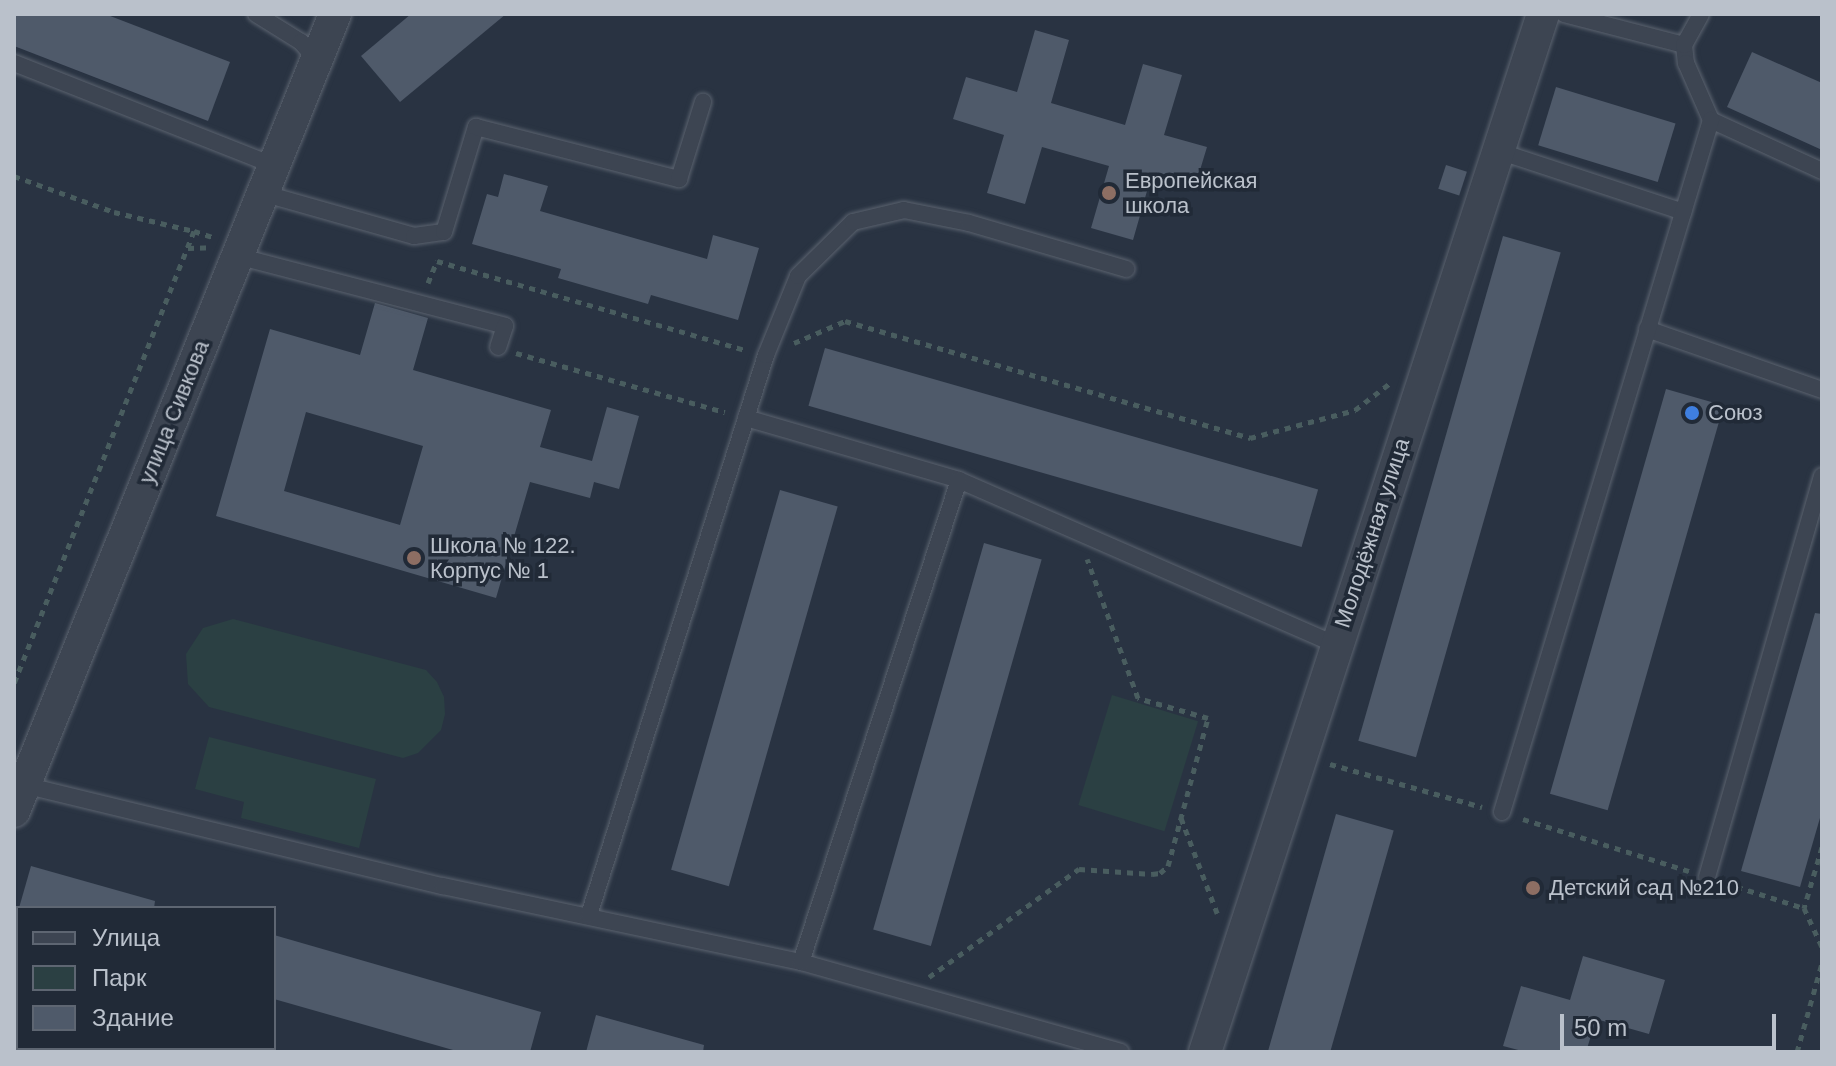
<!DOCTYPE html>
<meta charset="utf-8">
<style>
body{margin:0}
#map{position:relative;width:1836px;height:1066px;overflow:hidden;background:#293342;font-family:Helvetica,sans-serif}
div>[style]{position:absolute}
.green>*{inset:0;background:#2b4043;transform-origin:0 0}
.building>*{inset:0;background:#4f5a6a;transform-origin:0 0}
.path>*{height:5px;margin-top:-2.5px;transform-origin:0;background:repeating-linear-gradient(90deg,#495d5f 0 6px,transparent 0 12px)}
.roads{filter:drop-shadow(0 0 2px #5b636f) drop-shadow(0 0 2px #5b636f)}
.service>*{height:16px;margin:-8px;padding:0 8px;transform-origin:8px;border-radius:8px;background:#3d4552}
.minor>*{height:32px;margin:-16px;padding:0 16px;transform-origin:16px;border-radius:16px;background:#3d4552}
.dots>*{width:22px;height:22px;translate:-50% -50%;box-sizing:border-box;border:4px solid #212a37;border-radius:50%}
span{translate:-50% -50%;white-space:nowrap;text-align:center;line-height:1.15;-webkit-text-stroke:7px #212a37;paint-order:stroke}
.poi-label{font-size:22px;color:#bac1cb}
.left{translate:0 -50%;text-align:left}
.street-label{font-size:22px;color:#bac1cb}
.frame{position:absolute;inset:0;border:16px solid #bac1cb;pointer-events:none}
.legend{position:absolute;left:16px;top:906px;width:260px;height:144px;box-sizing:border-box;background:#212a37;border:2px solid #5e6672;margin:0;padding:10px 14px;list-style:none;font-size:24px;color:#bac1cb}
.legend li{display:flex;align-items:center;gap:16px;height:40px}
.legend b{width:40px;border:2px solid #5e6672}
.scale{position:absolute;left:1560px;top:1014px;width:216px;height:36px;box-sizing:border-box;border:4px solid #bac1cb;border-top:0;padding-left:10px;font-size:24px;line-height:28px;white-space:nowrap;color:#bac1cb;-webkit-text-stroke:6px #212a37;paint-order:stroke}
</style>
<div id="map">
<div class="green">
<div style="clip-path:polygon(233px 619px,426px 670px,437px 682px,444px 697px,445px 714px,441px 730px,418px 753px,403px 758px,209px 707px,188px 684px,186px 654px,203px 628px)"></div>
<div style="left:1112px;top:695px;width:90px;height:115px;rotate:17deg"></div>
<div style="clip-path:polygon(209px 737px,376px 779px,359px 848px,241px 818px,244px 802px,195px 789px)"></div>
</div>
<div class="building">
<div style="clip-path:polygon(14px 14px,105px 14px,230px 62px,208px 121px,14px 46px)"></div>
<div style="clip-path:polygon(411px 14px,506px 14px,400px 102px,361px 56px)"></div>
<div style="clip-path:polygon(1035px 30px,1069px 40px,1051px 103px,1125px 125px,1143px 64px,1182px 75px,1164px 135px,1207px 147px,1194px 190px,1151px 177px,1133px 240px,1091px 228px,1109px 166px,1042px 147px,1025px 204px,987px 193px,1004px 135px,953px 119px,966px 77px,1017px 92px)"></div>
<div style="clip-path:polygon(1752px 52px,1822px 83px,1822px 150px,1727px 107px)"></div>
<div style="left:1556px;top:87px;width:125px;height:61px;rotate:17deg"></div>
<div style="left:1446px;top:165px;width:22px;height:25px;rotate:18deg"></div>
<div style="clip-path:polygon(504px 174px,548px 186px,540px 211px,707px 259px,713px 235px,759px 248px,738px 320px,651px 295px,648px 304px,558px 278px,561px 269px,472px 244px,487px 194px,498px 197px)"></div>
<div style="left:1503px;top:236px;width:60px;height:525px;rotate:16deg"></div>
<div style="clip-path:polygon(evenodd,375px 303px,428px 318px,413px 370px,551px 410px,540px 447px,592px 461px,607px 407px,639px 416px,619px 489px,594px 482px,590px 498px,530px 482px,496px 598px,216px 516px,270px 329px,360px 355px,375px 303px,306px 412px,423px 446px,400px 525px,284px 491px,306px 412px)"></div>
<div style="left:825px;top:348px;width:513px;height:60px;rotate:16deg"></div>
<div style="left:1666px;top:389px;width:60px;height:421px;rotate:16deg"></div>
<div style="left:780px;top:490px;width:60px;height:395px;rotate:16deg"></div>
<div style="left:984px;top:543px;width:60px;height:402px;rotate:16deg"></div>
<div style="clip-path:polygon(1815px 613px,1822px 614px,1822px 811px,1800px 887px,1741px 871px)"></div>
<div style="left:1336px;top:814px;width:60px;height:248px;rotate:16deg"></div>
<div style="clip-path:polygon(31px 866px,155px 901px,154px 908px,19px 908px)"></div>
<div style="clip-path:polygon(274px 935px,541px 1012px,530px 1052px,460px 1052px,274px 999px)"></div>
<div style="clip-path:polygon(1583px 956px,1665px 980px,1649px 1034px,1596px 1019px,1586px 1052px,1526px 1052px,1503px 1046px,1521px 986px,1570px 1000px)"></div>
<div style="clip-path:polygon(596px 1015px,704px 1045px,703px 1052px,586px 1052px)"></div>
</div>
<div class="path">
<div style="left:14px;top:176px;width:106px;rotate:19.8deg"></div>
<div style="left:114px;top:212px;width:82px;rotate:13.4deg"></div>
<div style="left:194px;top:231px;width:487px;rotate:111.7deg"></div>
<div style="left:194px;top:231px;width:23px;rotate:18deg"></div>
<div style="left:188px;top:248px;width:24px;rotate:-2deg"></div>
<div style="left:428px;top:283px;width:24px;rotate:-68deg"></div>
<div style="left:437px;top:261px;width:322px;rotate:16.1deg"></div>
<div style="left:794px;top:343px;width:56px;rotate:-23.3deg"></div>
<div style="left:845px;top:321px;width:422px;rotate:16.1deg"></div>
<div style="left:1250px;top:438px;width:109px;rotate:-14.9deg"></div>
<div style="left:1355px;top:410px;width:44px;rotate:-37.6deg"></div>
<div style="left:516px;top:353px;width:217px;rotate:15.8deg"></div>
<div style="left:1330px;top:764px;width:158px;rotate:15.8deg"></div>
<div style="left:1181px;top:818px;width:102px;rotate:69.2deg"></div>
<div style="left:1523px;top:819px;width:174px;rotate:17.4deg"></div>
<div style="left:1822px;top:847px;width:64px;rotate:106.4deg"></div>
<div style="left:1804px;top:908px;width:43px;rotate:65.2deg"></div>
<div style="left:1725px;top:883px;width:83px;rotate:17.6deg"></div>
<div style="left:929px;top:977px;width:185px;rotate:-35.8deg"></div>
<div style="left:1079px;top:869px;width:73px;rotate:3.9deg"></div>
<div style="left:1152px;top:874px;width:8px;rotate:-7deg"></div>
<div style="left:1160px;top:873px;width:11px;rotate:-41deg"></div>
<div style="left:1168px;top:866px;width:153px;rotate:-74.9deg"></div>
<div style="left:1208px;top:718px;width:73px;rotate:-164.1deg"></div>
<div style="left:1138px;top:698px;width:148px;rotate:-110.1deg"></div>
<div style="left:1797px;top:1052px;width:92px;rotate:-74.3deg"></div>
</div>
<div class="roads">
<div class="service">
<div style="left:256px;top:14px;width:53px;rotate:31.9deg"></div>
<div style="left:301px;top:42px;width:23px;rotate:49deg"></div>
<div style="left:1564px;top:14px;width:124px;rotate:14.5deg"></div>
<div style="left:1684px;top:45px;width:18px;rotate:84deg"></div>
<div style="left:1686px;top:63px;width:62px;rotate:66.3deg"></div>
<div style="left:1711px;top:120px;width:122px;rotate:24.7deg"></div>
<div style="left:1684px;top:45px;width:35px;rotate:-61deg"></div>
<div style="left:14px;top:63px;width:278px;rotate:21.5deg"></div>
<div style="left:1498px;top:151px;width:195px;rotate:18.2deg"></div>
<div style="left:262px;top:193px;width:158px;rotate:15.8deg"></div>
<div style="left:414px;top:236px;width:30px;rotate:-8deg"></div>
<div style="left:444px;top:232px;width:110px;rotate:-73.1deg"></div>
<div style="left:476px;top:127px;width:210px;rotate:14.4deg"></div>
<div style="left:679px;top:179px;width:81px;rotate:-72.7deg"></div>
<div style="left:237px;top:256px;width:277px;rotate:14.6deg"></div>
<div style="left:505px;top:326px;width:22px;rotate:108deg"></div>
<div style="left:1647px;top:329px;width:185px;rotate:19.2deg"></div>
<div style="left:746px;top:418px;width:222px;rotate:16.2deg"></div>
<div style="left:959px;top:480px;width:412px;rotate:23.6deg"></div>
<div style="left:24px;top:785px;width:431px;rotate:13.6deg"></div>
<div style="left:443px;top:886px;width:366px;rotate:12deg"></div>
<div style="left:801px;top:962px;width:332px;rotate:15.7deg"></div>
<div style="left:1502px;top:812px;width:723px;rotate:-73.19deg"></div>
<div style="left:1707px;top:877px;width:417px;rotate:-74deg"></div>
<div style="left:589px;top:915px;width:587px;rotate:-72.46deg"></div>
<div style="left:766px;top:355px;width:85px;rotate:-67.9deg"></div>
<div style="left:798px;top:276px;width:77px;rotate:-44.5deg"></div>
<div style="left:853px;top:222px;width:52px;rotate:-13.2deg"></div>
<div style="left:904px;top:210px;width:66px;rotate:11.3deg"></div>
<div style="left:969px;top:223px;width:164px;rotate:16.3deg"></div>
<div style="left:801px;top:962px;width:507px;rotate:-71.85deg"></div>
</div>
<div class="minor">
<div style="left:14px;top:811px;width:859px;rotate:-68.06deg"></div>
<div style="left:1205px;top:1052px;width:1092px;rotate:-71.96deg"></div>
</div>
</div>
<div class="dots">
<div style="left:1109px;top:193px;background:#8d6e63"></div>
<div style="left:1692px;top:413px;background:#3f7fe0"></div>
<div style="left:414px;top:558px;background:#8d6e63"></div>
<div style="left:1533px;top:888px;background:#8d6e63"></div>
</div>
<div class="poi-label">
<span class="left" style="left:1125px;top:193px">Европейская<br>школа</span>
<span class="left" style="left:1708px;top:413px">Союз</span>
<span class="left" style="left:430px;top:558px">Школа № 122.<br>Корпус № 1</span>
<span class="left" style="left:1549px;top:888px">Детский сад №210</span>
</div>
<div class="street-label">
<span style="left:174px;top:412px;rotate:-68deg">улица Сивкова</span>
<span style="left:1372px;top:533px;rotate:-72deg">Молодёжная улица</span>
</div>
<div class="frame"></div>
<ul class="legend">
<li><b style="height:10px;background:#3d4552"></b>Улица</li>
<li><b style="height:22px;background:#2b4043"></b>Парк</li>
<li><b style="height:22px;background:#4f5a6a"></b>Здание</li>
</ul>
<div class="scale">50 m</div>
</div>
